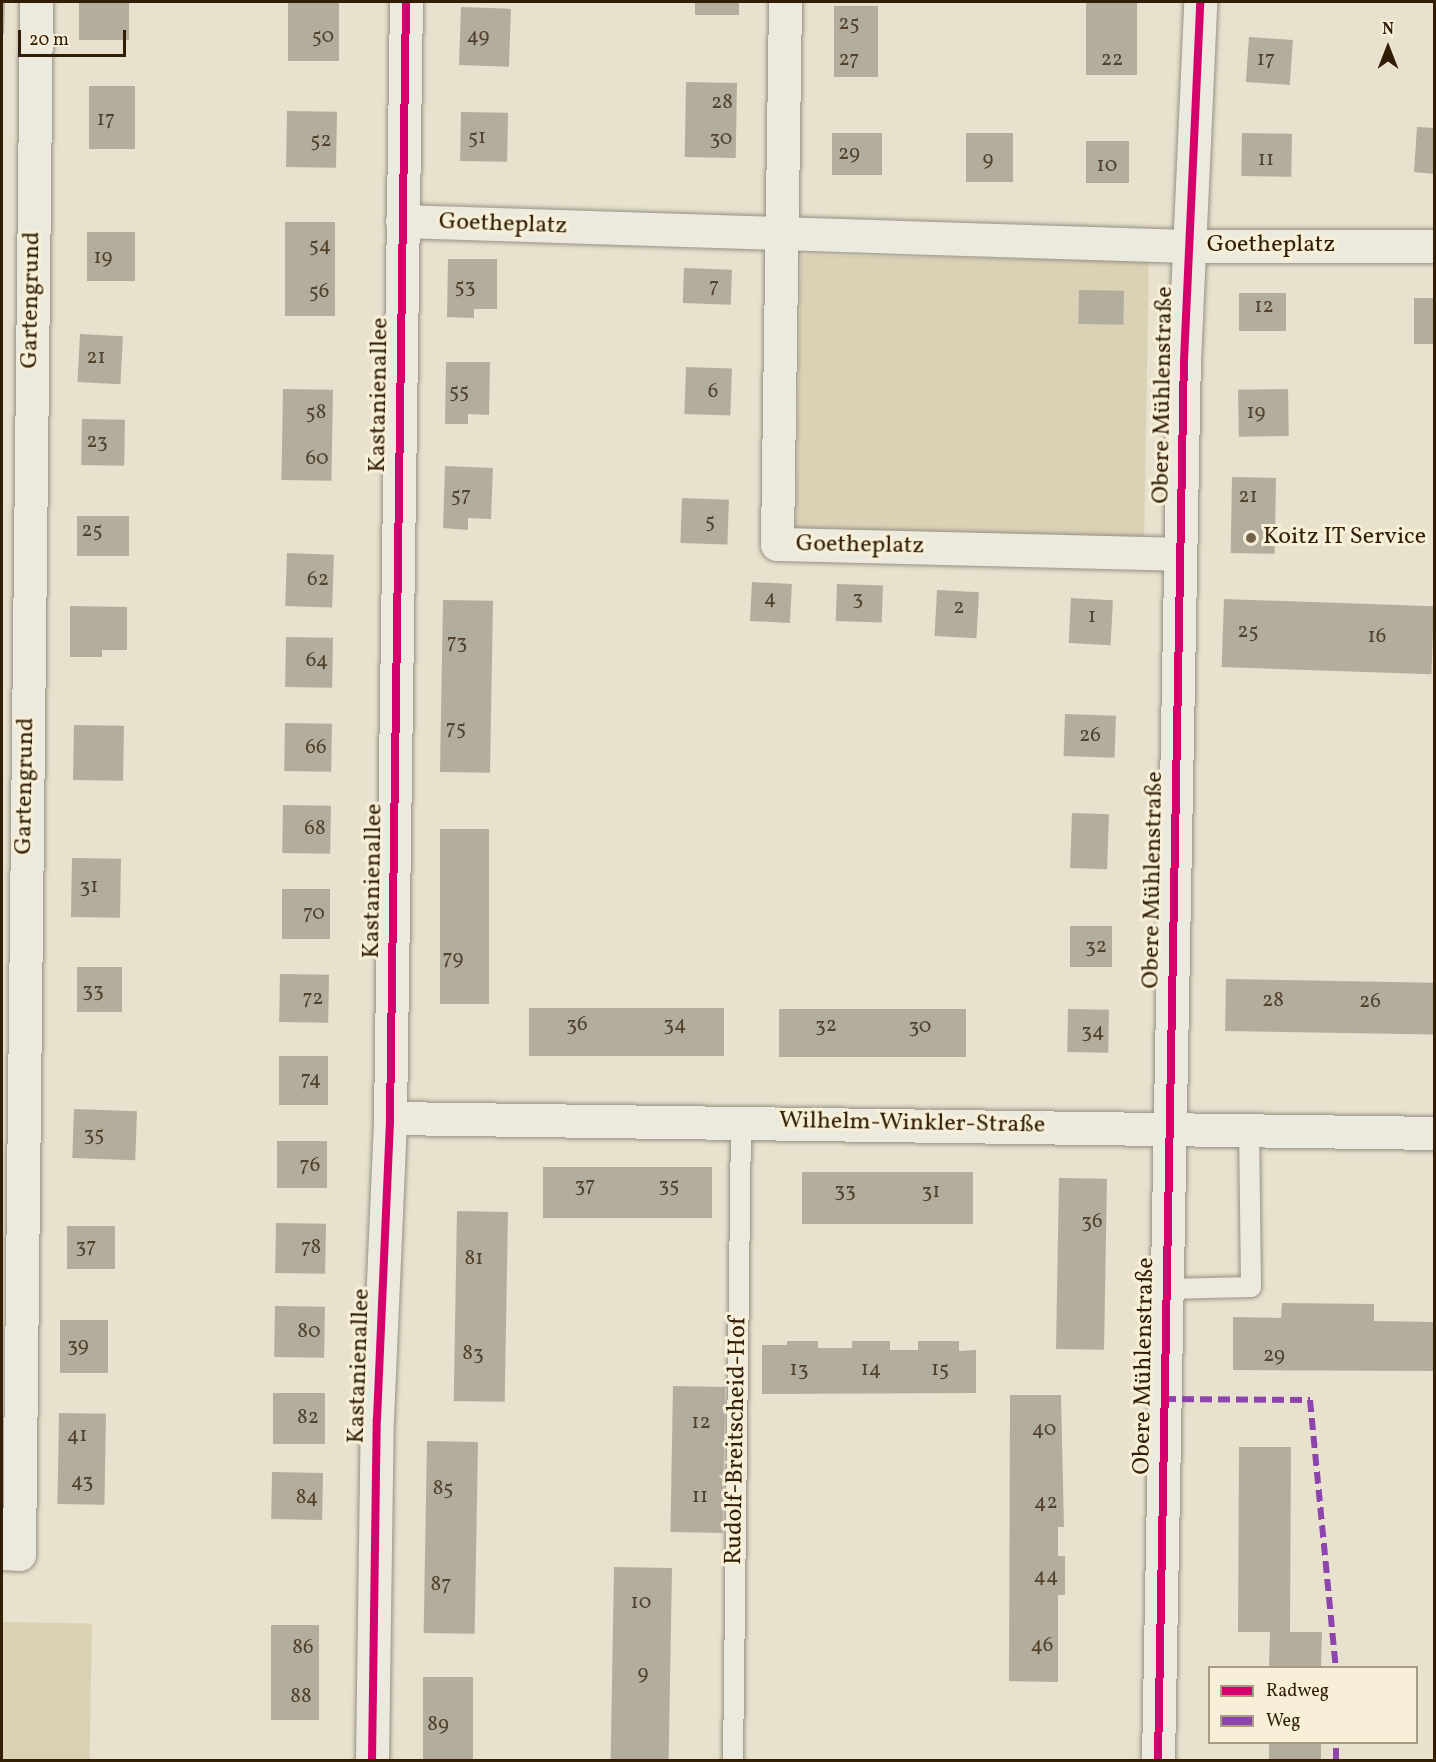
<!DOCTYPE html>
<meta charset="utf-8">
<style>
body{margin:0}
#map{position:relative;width:1436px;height:1762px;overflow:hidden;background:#e8e1ce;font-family:Vollkorn,serif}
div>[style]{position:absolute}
.green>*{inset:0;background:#dbd2b6;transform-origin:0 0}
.building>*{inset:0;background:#b3ad9e;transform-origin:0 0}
.roads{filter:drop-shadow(0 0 2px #969082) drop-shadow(0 0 2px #969082)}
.lane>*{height:20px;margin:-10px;padding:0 10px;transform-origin:10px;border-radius:10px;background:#ece9df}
.street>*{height:33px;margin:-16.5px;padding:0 16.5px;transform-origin:16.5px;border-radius:16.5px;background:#ece9df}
.quiet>*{height:6px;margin-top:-3px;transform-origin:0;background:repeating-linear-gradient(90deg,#8e44ad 0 12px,transparent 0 18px)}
.cycleway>*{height:8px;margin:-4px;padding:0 4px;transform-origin:4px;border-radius:4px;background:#d6006c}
.dots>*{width:16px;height:16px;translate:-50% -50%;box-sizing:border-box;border:3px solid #f7efd8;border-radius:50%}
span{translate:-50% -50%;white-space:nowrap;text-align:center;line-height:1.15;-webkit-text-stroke:6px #f7efd8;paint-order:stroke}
.number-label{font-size:21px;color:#52422b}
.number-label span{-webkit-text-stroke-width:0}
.street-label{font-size:24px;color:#321e05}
.poi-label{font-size:24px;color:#321e05}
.left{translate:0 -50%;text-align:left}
.frame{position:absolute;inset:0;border:3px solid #321e05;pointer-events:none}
.legend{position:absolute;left:1208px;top:1666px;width:210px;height:78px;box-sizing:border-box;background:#f7efd8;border:2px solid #a89b84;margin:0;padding:8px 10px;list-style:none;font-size:18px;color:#321e05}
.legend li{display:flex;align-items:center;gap:12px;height:30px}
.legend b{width:30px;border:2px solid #a89b84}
.north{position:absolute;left:1358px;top:18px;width:60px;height:60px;-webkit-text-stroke:4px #f7efd8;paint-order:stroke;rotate:0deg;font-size:16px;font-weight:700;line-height:24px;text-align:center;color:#321e05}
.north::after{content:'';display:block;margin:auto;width:21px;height:27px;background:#321e05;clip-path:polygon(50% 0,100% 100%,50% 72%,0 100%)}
.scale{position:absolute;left:18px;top:30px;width:108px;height:27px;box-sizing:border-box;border:3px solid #321e05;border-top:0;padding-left:8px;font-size:18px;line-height:21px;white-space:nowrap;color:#321e05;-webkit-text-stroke:4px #f7efd8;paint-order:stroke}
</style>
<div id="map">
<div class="green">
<div style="left:801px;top:255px;width:348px;height:279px;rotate:1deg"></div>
<div style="left:2px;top:1622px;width:90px;height:138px;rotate:1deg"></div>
</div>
<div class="building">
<div style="clip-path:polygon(2px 2px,5px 2px,4px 34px,2px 34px)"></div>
<div style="left:79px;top:2px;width:50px;height:38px"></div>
<div style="left:288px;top:2px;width:51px;height:59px"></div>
<div style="left:695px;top:2px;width:44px;height:13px"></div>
<div style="left:1086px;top:2px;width:51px;height:73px"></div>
<div style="left:834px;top:6px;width:44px;height:71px"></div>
<div style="left:461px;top:7px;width:50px;height:58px;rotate:2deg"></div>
<div style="left:1249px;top:37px;width:44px;height:45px;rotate:4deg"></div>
<div style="left:686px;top:82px;width:51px;height:75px;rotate:1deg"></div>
<div style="left:89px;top:86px;width:46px;height:63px"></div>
<div style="left:287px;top:111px;width:50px;height:56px;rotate:1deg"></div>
<div style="left:461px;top:112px;width:47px;height:49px;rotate:1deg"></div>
<div style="clip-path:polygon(1417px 127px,1434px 128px,1434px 174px,1414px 172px)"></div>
<div style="left:832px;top:133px;width:50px;height:42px"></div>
<div style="left:966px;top:133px;width:47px;height:49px"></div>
<div style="left:1242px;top:133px;width:50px;height:43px;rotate:1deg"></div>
<div style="left:1086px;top:141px;width:43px;height:42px"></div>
<div style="left:285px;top:222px;width:50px;height:94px"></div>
<div style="left:87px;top:232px;width:48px;height:49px"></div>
<div style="clip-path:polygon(448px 259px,497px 259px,497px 309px,474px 309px,474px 318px,447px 317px)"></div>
<div style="left:684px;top:268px;width:48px;height:35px;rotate:2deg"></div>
<div style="left:1079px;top:290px;width:45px;height:34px;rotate:1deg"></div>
<div style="left:1239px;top:293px;width:47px;height:38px"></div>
<div style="left:1414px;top:298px;width:20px;height:46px"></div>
<div style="left:80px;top:334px;width:43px;height:48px;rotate:3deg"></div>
<div style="clip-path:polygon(446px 362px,490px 362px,489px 415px,468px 414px,468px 424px,445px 424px)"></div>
<div style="left:686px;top:367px;width:46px;height:47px;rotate:2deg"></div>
<div style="left:283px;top:389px;width:50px;height:91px;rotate:1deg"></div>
<div style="left:1288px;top:389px;width:47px;height:50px;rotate:89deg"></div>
<div style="left:82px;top:419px;width:43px;height:46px;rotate:1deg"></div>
<div style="clip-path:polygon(445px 466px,493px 468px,491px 519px,468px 518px,468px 530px,443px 528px)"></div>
<div style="left:1232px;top:477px;width:44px;height:76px;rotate:1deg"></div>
<div style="left:682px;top:498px;width:47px;height:45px;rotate:2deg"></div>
<div style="left:77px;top:516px;width:52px;height:40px"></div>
<div style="left:287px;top:553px;width:47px;height:53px;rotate:2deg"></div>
<div style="left:752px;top:582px;width:40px;height:39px;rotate:3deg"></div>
<div style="left:837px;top:584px;width:46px;height:37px;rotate:2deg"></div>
<div style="left:937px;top:590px;width:42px;height:46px;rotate:3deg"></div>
<div style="left:1071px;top:598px;width:42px;height:45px;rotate:3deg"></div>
<div style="left:1224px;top:599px;width:210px;height:68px;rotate:2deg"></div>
<div style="left:443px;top:600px;width:50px;height:172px;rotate:1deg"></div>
<div style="clip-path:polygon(70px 606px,127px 607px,127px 650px,102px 650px,102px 657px,70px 657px)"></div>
<div style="left:286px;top:637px;width:47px;height:50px;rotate:1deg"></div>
<div style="left:1065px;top:714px;width:51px;height:42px;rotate:2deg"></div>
<div style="left:285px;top:723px;width:47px;height:48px;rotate:1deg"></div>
<div style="left:74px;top:725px;width:50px;height:55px;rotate:1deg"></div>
<div style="left:283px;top:805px;width:48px;height:48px;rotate:1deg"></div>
<div style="left:1072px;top:813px;width:37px;height:55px;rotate:2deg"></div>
<div style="left:440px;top:829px;width:49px;height:175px"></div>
<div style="left:72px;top:858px;width:49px;height:59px;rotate:1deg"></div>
<div style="left:282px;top:889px;width:48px;height:50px"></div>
<div style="left:1070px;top:926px;width:42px;height:41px"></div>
<div style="left:77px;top:967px;width:45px;height:45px"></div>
<div style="left:280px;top:974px;width:49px;height:48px;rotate:1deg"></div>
<div style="left:1226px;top:979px;width:208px;height:52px;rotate:1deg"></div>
<div style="left:529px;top:1008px;width:195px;height:48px"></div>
<div style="left:779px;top:1009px;width:187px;height:48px"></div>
<div style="left:1068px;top:1009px;width:41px;height:43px;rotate:1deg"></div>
<div style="left:279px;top:1056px;width:49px;height:49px"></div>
<div style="left:74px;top:1109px;width:63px;height:49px;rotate:2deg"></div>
<div style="left:277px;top:1141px;width:50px;height:47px"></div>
<div style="left:543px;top:1167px;width:169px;height:51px"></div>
<div style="left:802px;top:1172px;width:171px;height:52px"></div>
<div style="left:1059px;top:1178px;width:48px;height:171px;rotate:1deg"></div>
<div style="left:457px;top:1211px;width:51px;height:190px;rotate:1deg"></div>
<div style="left:276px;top:1223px;width:50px;height:50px;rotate:1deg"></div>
<div style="left:67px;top:1226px;width:48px;height:43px"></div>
<div style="clip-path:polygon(1282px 1303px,1374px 1304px,1374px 1321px,1434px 1322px,1434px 1371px,1233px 1370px,1233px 1317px,1281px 1318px)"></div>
<div style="left:275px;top:1306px;width:50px;height:51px;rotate:1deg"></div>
<div style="left:60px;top:1320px;width:48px;height:53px"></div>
<div style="clip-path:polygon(787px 1341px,818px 1341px,818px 1348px,852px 1348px,852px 1341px,890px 1341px,890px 1350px,918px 1350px,918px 1341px,959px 1341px,959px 1351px,976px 1350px,976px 1393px,762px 1394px,762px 1345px,787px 1345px)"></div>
<div style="left:673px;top:1386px;width:52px;height:146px;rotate:1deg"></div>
<div style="left:273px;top:1393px;width:52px;height:51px"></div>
<div style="clip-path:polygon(1010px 1395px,1061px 1395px,1064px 1527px,1058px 1527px,1058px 1556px,1065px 1556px,1065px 1595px,1058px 1595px,1058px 1682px,1009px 1681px)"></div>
<div style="left:59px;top:1413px;width:47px;height:91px;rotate:1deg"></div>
<div style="left:427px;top:1441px;width:51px;height:192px;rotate:1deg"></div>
<div style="clip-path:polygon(1239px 1447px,1291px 1447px,1290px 1632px,1322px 1632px,1321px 1668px,1269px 1668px,1270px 1632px,1238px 1632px)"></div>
<div style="left:272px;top:1472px;width:51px;height:47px;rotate:1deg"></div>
<div style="left:614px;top:1567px;width:58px;height:193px;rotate:1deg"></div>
<div style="left:271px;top:1625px;width:48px;height:95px"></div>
<div style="left:423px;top:1677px;width:50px;height:83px"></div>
<div style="left:1269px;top:1743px;width:52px;height:17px"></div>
</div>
<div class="roads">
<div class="lane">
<div style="left:1166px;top:1289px;width:85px;rotate:-1.3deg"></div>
<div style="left:1251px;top:1287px;width:158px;rotate:-90.7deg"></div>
<div style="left:733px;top:1760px;width:638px;rotate:-89.28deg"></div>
</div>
<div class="street">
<div style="left:785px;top:2px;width:542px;rotate:90.85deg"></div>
<div style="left:777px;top:544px;width:403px;rotate:1.4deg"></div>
<div style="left:402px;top:221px;width:785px;rotate:1.82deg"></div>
<div style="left:1187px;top:246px;width:247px"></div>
<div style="left:390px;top:1118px;width:1044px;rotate:0.82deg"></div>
<div style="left:2px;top:1553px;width:17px;rotate:3deg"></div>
<div style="left:19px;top:1554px;width:1552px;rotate:-89.37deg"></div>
<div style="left:372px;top:1760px;width:341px;rotate:-89.2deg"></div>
<div style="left:377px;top:1419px;width:301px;rotate:-87.5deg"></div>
<div style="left:390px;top:1118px;width:1116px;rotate:-89.18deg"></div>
<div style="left:1158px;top:1760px;width:1399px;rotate:-88.94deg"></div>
<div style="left:1184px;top:361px;width:359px;rotate:-87.4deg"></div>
</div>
</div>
<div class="quiet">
<div style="left:1164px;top:1399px;width:146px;rotate:0.4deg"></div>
<div style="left:1310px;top:1400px;width:269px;rotate:84.5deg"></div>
<div style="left:1336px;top:1760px;width:18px;rotate:-90deg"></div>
</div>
<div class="cycleway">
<div style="left:372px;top:1760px;width:341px;rotate:-89.2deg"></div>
<div style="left:377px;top:1419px;width:301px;rotate:-87.5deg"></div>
<div style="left:390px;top:1118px;width:1116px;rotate:-89.18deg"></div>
<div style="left:1158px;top:1760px;width:1399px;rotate:-88.94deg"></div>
<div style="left:1184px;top:361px;width:359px;rotate:-87.4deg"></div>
</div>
<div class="dots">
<div style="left:1251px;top:538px;background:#72624b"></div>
</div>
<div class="number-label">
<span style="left:849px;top:24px">25</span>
<span style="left:323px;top:37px">50</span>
<span style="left:478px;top:37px">49</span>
<span style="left:849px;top:60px">27</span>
<span style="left:1112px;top:60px">22</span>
<span style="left:1266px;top:60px">17</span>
<span style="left:722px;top:103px">28</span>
<span style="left:106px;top:120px">17</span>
<span style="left:477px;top:138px">51</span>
<span style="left:721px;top:139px">30</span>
<span style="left:321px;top:141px">52</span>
<span style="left:849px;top:154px">29</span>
<span style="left:988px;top:160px">9</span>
<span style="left:1266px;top:160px">11</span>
<span style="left:1107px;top:166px">10</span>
<span style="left:320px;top:246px">54</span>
<span style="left:103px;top:258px">19</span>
<span style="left:465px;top:287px">53</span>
<span style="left:714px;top:287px">7</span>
<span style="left:319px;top:292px">56</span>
<span style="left:1264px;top:307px">12</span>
<span style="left:96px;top:358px">21</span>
<span style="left:459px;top:392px">55</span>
<span style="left:713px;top:392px">6</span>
<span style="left:316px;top:413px">58</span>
<span style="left:1256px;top:413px">19</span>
<span style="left:97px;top:442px">23</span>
<span style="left:317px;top:459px">60</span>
<span style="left:461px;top:496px">57</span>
<span style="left:1248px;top:497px">21</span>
<span style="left:710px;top:522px">5</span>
<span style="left:92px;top:531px">25</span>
<span style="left:318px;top:580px">62</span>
<span style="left:770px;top:599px">4</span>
<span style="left:858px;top:599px">3</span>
<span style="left:959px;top:608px">2</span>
<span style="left:1092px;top:617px">1</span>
<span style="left:1248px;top:632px">25</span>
<span style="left:1377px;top:637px">16</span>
<span style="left:457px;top:643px">73</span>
<span style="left:317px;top:661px">64</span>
<span style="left:456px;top:729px">75</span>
<span style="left:1090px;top:736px">26</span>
<span style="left:316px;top:748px">66</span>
<span style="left:315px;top:829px">68</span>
<span style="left:89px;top:887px">31</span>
<span style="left:314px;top:914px">70</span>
<span style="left:1096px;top:947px">32</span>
<span style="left:453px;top:959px">79</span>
<span style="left:93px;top:991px">33</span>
<span style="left:313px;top:999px">72</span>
<span style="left:1273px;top:1001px">28</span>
<span style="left:1370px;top:1002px">26</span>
<span style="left:577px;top:1025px">36</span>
<span style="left:675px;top:1025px">34</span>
<span style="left:826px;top:1026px">32</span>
<span style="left:920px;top:1027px">30</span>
<span style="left:1093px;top:1032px">34</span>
<span style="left:311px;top:1080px">74</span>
<span style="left:94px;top:1135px">35</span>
<span style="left:310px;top:1166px">76</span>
<span style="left:585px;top:1186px">37</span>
<span style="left:669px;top:1186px">35</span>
<span style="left:845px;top:1191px">33</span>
<span style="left:931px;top:1192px">31</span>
<span style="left:1092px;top:1222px">36</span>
<span style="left:86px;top:1247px">37</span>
<span style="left:311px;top:1248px">78</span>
<span style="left:474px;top:1259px">81</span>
<span style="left:309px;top:1332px">80</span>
<span style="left:78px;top:1346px">39</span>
<span style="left:473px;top:1354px">83</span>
<span style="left:1274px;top:1356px">29</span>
<span style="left:799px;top:1370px">13</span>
<span style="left:871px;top:1370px">14</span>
<span style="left:940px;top:1370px">15</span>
<span style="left:308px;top:1418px">82</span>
<span style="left:701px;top:1423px">12</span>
<span style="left:1044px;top:1430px">40</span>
<span style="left:77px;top:1436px">41</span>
<span style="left:82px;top:1482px">43</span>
<span style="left:443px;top:1489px">85</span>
<span style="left:700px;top:1497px">11</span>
<span style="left:307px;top:1498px">84</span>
<span style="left:1046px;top:1503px">42</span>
<span style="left:1046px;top:1577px">44</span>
<span style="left:441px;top:1585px">87</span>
<span style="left:641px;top:1603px">10</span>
<span style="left:1042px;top:1646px">46</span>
<span style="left:303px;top:1648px">86</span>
<span style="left:643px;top:1674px">9</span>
<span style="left:301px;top:1697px">88</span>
<span style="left:438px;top:1725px">89</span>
</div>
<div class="street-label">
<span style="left:503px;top:225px;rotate:2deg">Goetheplatz</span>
<span style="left:1271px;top:246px">Goetheplatz</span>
<span style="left:32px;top:300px;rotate:-89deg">Gartengrund</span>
<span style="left:380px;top:395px;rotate:-89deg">Kastanienallee</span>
<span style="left:1164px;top:395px;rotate:-89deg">Obere Mühlenstraße</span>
<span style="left:860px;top:546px;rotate:1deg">Goetheplatz</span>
<span style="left:26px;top:786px;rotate:-89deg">Gartengrund</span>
<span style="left:1154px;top:880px;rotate:-89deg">Obere Mühlenstraße</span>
<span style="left:374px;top:881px;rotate:-89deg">Kastanienallee</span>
<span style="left:912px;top:1124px;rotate:1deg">Wilhelm-Winkler-Straße</span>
<span style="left:360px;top:1366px;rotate:-88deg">Kastanienallee</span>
<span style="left:1145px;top:1366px;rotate:-89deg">Obere Mühlenstraße</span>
<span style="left:737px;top:1441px;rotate:-89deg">Rudolf-Breitscheid-Hof</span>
</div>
<div class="poi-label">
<span class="left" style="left:1263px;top:538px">Koitz IT Service</span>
</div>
<div class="frame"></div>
<ul class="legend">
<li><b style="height:8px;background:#d6006c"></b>Radweg</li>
<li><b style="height:8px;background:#8e44ad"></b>Weg</li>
</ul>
<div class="north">N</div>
<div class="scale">20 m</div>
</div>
